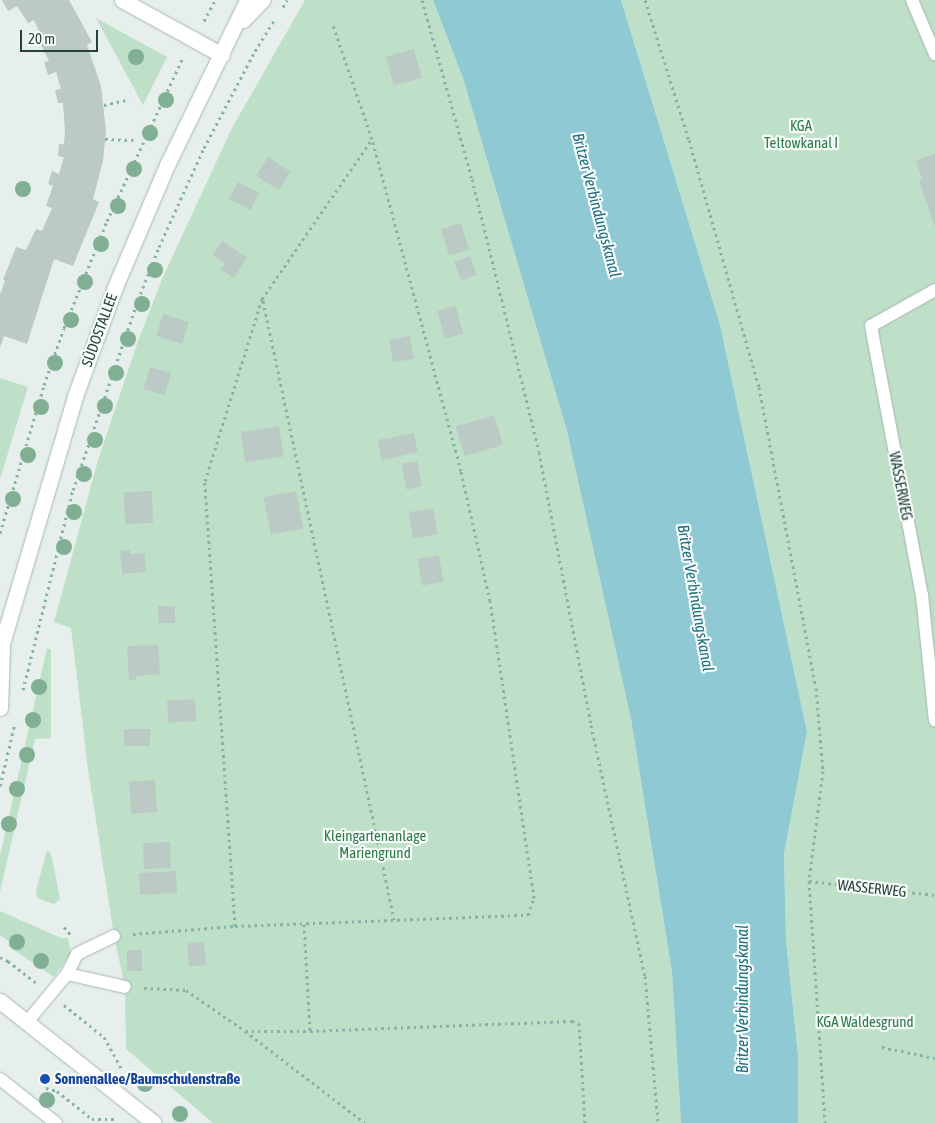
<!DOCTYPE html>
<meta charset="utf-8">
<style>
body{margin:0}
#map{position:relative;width:935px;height:1123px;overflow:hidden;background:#e6efeb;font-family:"Asap Condensed",sans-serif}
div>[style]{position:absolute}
.green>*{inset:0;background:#bfe0c8}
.water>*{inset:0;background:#8ec9d4}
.building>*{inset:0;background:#bbcac4;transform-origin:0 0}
.path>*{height:3px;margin-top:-1.5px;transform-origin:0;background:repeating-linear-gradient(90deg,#86b3a5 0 2.5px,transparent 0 6.5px)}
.roads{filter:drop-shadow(0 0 1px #a8b8b2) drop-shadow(0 0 1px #a8b8b2)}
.service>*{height:12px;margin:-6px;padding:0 6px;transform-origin:6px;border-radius:6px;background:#fff}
.minor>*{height:15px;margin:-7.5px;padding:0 7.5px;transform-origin:7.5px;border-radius:7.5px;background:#fff}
.secondary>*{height:15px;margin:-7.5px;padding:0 7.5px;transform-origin:7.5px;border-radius:7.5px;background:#fff}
.trees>*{width:16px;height:16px;margin:-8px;border-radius:50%;background:#80af93}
.dots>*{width:14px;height:14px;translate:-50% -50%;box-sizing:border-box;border:2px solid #f7fbf9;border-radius:50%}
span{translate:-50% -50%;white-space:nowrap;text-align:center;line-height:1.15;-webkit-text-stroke:4.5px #f7fbf9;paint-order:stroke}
.park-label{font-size:15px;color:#2d7a4b}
.street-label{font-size:15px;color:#24423a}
.transit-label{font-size:15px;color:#164399;font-weight:700}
.left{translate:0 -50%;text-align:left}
.water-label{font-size:16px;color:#1c6f80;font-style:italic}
.scale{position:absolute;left:20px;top:30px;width:78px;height:22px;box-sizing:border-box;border:2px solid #24423a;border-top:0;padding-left:6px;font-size:15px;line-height:18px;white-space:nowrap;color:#24423a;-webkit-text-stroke:4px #f7fbf9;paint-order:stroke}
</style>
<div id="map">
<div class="green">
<div style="clip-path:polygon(305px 0,433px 0,463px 78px,567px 431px,631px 719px,672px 972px,681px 1123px,213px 1123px,126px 1049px,125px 987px,114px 936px,88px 769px,71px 628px,54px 622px,98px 460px,137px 344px,162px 279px,232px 128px)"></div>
<div style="clip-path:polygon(621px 0,935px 0,935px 1123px,798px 1123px,798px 1055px,786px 941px,784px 854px,807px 732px,720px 325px)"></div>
<div style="clip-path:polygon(96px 18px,167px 57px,143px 105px)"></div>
<div style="clip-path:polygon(0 378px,28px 387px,0 479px)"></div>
<div style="clip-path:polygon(47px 648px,51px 650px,51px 738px,35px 739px,0 892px,0 856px)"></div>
<div style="clip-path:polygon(47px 851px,50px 852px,52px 857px,60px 899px,54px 904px,42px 900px,37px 897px,36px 890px)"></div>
<div style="clip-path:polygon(0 911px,61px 938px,68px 938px,71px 954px,54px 977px,8px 946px,10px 942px,0 935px)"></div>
</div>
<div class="water">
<div style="clip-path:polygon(433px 0,621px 0,720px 325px,807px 732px,784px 854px,786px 941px,798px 1055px,798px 1123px,681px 1123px,672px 972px,631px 719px,567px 431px,463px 78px)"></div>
</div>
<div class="building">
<div style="clip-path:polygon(2px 0,69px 0,92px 42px,87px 45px,101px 86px,106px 131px,103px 161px,93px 199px,99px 202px,73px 266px,54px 259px,27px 344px,4px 336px,0 348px,0 295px,5px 280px,3px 280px,16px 247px,26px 250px,36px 229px,42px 231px,52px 208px,46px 206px,53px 186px,48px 184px,52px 171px,59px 174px,64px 157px,58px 156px,59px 144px,64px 144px,65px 130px,63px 103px,58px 103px,55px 90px,61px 89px,56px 72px,48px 75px,44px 62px,49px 61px,40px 43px,44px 42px,34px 20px,28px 23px,17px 6px,8px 11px)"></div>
<div style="left:414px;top:49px;width:30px;height:29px;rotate:75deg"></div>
<div style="clip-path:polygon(935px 154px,935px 227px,919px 181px,922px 180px,916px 160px)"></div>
<div style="left:268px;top:157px;width:27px;height:22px;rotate:33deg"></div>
<div style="left:238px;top:182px;width:24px;height:19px;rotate:28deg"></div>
<div style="left:461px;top:223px;width:28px;height:21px;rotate:73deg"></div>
<div style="clip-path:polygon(222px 241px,247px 257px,234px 278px,221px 270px,225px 263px,213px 255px)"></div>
<div style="left:470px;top:256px;width:20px;height:17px;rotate:70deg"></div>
<div style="left:456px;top:306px;width:29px;height:19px;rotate:76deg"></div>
<div style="left:163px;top:314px;width:27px;height:23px;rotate:17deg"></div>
<div style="left:410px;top:336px;width:23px;height:21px;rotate:80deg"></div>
<div style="left:150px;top:367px;width:22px;height:23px;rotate:16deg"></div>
<div style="left:494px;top:415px;width:31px;height:40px;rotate:73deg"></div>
<div style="left:279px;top:426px;width:31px;height:39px;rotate:81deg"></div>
<div style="left:414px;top:433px;width:20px;height:37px;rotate:79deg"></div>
<div style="left:417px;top:461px;width:26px;height:16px;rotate:79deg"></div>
<div style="left:152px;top:491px;width:32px;height:28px;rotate:88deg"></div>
<div style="left:296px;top:491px;width:38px;height:33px;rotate:79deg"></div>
<div style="left:433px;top:508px;width:27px;height:25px;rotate:80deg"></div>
<div style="clip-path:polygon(130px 550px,130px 554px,145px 553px,146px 572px,122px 574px,120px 551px)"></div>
<div style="left:439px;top:555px;width:27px;height:22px;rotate:80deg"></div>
<div style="left:175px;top:606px;width:17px;height:17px;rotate:90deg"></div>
<div style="clip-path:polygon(158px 645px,160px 674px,136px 676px,136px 680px,129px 680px,127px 646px)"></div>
<div style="left:195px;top:699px;width:22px;height:28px;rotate:87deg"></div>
<div style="left:150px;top:729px;width:17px;height:26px;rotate:90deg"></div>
<div style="left:155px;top:780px;width:32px;height:26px;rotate:86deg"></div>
<div style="left:170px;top:842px;width:26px;height:27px;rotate:88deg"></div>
<div style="left:176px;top:871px;width:22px;height:37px;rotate:87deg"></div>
<div style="left:204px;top:942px;width:23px;height:17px;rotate:85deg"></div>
<div style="left:127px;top:950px;width:15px;height:21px"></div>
</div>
<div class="path">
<div style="left:422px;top:0;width:186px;rotate:74.4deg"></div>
<div style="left:472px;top:179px;width:281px;rotate:76.2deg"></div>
<div style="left:539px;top:452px;width:278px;rotate:79.2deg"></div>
<div style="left:591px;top:725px;width:257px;rotate:77.9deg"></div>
<div style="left:645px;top:976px;width:148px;rotate:84.9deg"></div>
<div style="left:645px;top:0;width:147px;rotate:72.6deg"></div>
<div style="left:689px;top:140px;width:257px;rotate:74.2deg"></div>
<div style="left:759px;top:387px;width:306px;rotate:79.3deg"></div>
<div style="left:816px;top:688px;width:83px;rotate:85.2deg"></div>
<div style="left:823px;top:771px;width:111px;rotate:97.3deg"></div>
<div style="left:809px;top:881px;width:243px;rotate:86.2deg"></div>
<div style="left:283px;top:7px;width:8px;rotate:-60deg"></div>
<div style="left:204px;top:21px;width:24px;rotate:-62deg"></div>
<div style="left:104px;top:105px;width:26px;rotate:-13deg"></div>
<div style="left:105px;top:139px;width:29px;rotate:2deg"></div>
<div style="left:263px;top:301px;width:632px;rotate:78.03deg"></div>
<div style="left:0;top:533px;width:154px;rotate:-73.4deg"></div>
<div style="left:44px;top:385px;width:60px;rotate:-70.7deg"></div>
<div style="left:64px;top:328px;width:115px;rotate:-68.1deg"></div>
<div style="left:107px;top:221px;width:181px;rotate:-65.1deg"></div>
<div style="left:23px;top:690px;width:206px;rotate:-76deg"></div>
<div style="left:73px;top:490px;width:201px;rotate:-71.1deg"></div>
<div style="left:138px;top:300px;width:57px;rotate:-68.4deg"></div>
<div style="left:159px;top:247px;width:109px;rotate:-65.6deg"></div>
<div style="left:204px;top:148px;width:110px;rotate:-62.3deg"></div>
<div style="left:255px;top:51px;width:39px;rotate:-58deg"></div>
<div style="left:0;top:786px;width:65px;rotate:-76.6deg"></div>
<div style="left:809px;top:881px;width:127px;rotate:6.3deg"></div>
<div style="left:304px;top:924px;width:107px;rotate:86.8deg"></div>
<div style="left:235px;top:926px;width:446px;rotate:-93.9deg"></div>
<div style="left:205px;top:481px;width:191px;rotate:-72.6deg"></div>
<div style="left:262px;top:299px;width:194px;rotate:-55.5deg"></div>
<div style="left:64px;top:927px;width:11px;rotate:49deg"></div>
<div style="left:133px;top:934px;width:102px;rotate:-4.5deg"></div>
<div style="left:235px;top:926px;width:293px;rotate:-2.2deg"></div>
<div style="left:528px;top:915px;width:18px;rotate:-71deg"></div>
<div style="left:534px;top:898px;width:300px;rotate:-98.4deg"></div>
<div style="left:490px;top:601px;width:133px;rotate:-102.6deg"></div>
<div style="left:461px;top:471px;width:344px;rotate:-105deg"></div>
<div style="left:372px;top:139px;width:124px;rotate:-108.9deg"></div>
<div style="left:0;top:957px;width:9px;rotate:27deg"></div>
<div style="left:8px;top:961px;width:36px;rotate:38deg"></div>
<div style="left:144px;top:988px;width:42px;rotate:2.7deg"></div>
<div style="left:186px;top:990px;width:72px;rotate:34.8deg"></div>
<div style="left:245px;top:1031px;width:151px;rotate:37.5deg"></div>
<div style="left:64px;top:1005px;width:51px;rotate:38.7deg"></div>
<div style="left:104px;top:1037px;width:38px;rotate:61deg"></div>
<div style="left:245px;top:1031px;width:65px"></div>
<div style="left:310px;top:1031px;width:262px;rotate:-2.2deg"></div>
<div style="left:572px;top:1021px;width:7px;rotate:16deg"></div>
<div style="left:579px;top:1023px;width:100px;rotate:86.6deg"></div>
<div style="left:882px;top:1047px;width:54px;rotate:11.7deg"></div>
<div style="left:43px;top:1080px;width:2px;rotate:-27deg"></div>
<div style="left:46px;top:1088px;width:11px;rotate:15deg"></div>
<div style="left:57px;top:1091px;width:45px;rotate:38.7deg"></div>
<div style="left:92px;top:1119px;width:22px"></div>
</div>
<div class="roads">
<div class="service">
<div style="left:912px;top:0;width:59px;rotate:66.9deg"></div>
<div style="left:935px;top:290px;width:73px;rotate:150.6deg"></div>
<div style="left:871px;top:326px;width:274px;rotate:79.3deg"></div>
<div style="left:922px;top:595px;width:126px;rotate:84.1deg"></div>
<div style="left:67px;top:974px;width:22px;rotate:-63deg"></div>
<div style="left:77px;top:954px;width:41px;rotate:-25.9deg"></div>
<div style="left:27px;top:1022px;width:62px;rotate:-50.2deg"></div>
<div style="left:67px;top:974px;width:59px;rotate:12.6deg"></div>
<div style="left:0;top:1079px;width:71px;rotate:38.2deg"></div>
</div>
<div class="minor">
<div style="left:122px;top:0;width:114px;rotate:28.8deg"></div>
</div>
<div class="secondary">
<div style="left:243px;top:20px;width:28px;rotate:-46deg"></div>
<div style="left:0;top:650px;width:265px;rotate:-73.5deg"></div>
<div style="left:75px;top:396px;width:116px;rotate:-69.8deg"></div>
<div style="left:115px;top:287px;width:135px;rotate:-66.9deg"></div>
<div style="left:168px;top:163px;width:181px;rotate:-64.1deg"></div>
<div style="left:0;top:708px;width:61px;rotate:-88.1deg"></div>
<div style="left:0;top:1001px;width:196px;rotate:38.4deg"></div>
</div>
</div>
<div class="trees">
<div style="left:136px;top:57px"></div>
<div style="left:166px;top:100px"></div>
<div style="left:150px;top:133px"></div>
<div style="left:134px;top:169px"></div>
<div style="left:23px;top:189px"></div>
<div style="left:118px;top:206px"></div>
<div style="left:101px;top:244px"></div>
<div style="left:155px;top:270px"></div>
<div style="left:85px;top:282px"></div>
<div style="left:142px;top:304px"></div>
<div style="left:71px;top:320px"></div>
<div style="left:128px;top:339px"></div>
<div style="left:55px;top:363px"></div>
<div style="left:116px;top:373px"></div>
<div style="left:105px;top:406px"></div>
<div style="left:41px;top:407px"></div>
<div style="left:95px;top:440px"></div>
<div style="left:28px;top:455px"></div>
<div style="left:84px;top:474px"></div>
<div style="left:13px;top:499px"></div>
<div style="left:74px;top:512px"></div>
<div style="left:64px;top:547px"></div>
<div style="left:39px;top:687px"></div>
<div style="left:33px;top:720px"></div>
<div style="left:27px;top:755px"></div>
<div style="left:17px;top:789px"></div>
<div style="left:9px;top:824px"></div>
<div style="left:17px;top:942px"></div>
<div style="left:41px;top:961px"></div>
<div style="left:145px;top:1084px"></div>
<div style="left:47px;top:1100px"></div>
<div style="left:180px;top:1114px"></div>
</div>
<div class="dots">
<div style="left:45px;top:1079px;background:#1a4fb4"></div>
</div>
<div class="park-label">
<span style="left:801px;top:134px">KGA<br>Teltowkanal I</span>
<span style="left:375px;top:844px">Kleingartenanlage<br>Mariengrund</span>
<span style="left:865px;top:1022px">KGA Waldesgrund</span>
</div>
<div class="street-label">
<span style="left:99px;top:330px;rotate:-70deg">SÜDOSTALLEE</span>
<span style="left:901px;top:486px;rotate:79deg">WASSERWEG</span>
<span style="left:872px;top:888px;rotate:6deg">WASSERWEG</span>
</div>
<div class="transit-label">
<span class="left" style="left:55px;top:1079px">Sonnenallee/Baumschulenstraße</span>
</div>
<div class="water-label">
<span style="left:597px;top:205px;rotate:75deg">Britzer Verbindungskanal</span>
<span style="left:696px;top:598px;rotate:80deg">Britzer Verbindungskanal</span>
<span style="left:742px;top:999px;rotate:-90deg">Britzer Verbindungskanal</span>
</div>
<div class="scale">20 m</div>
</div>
